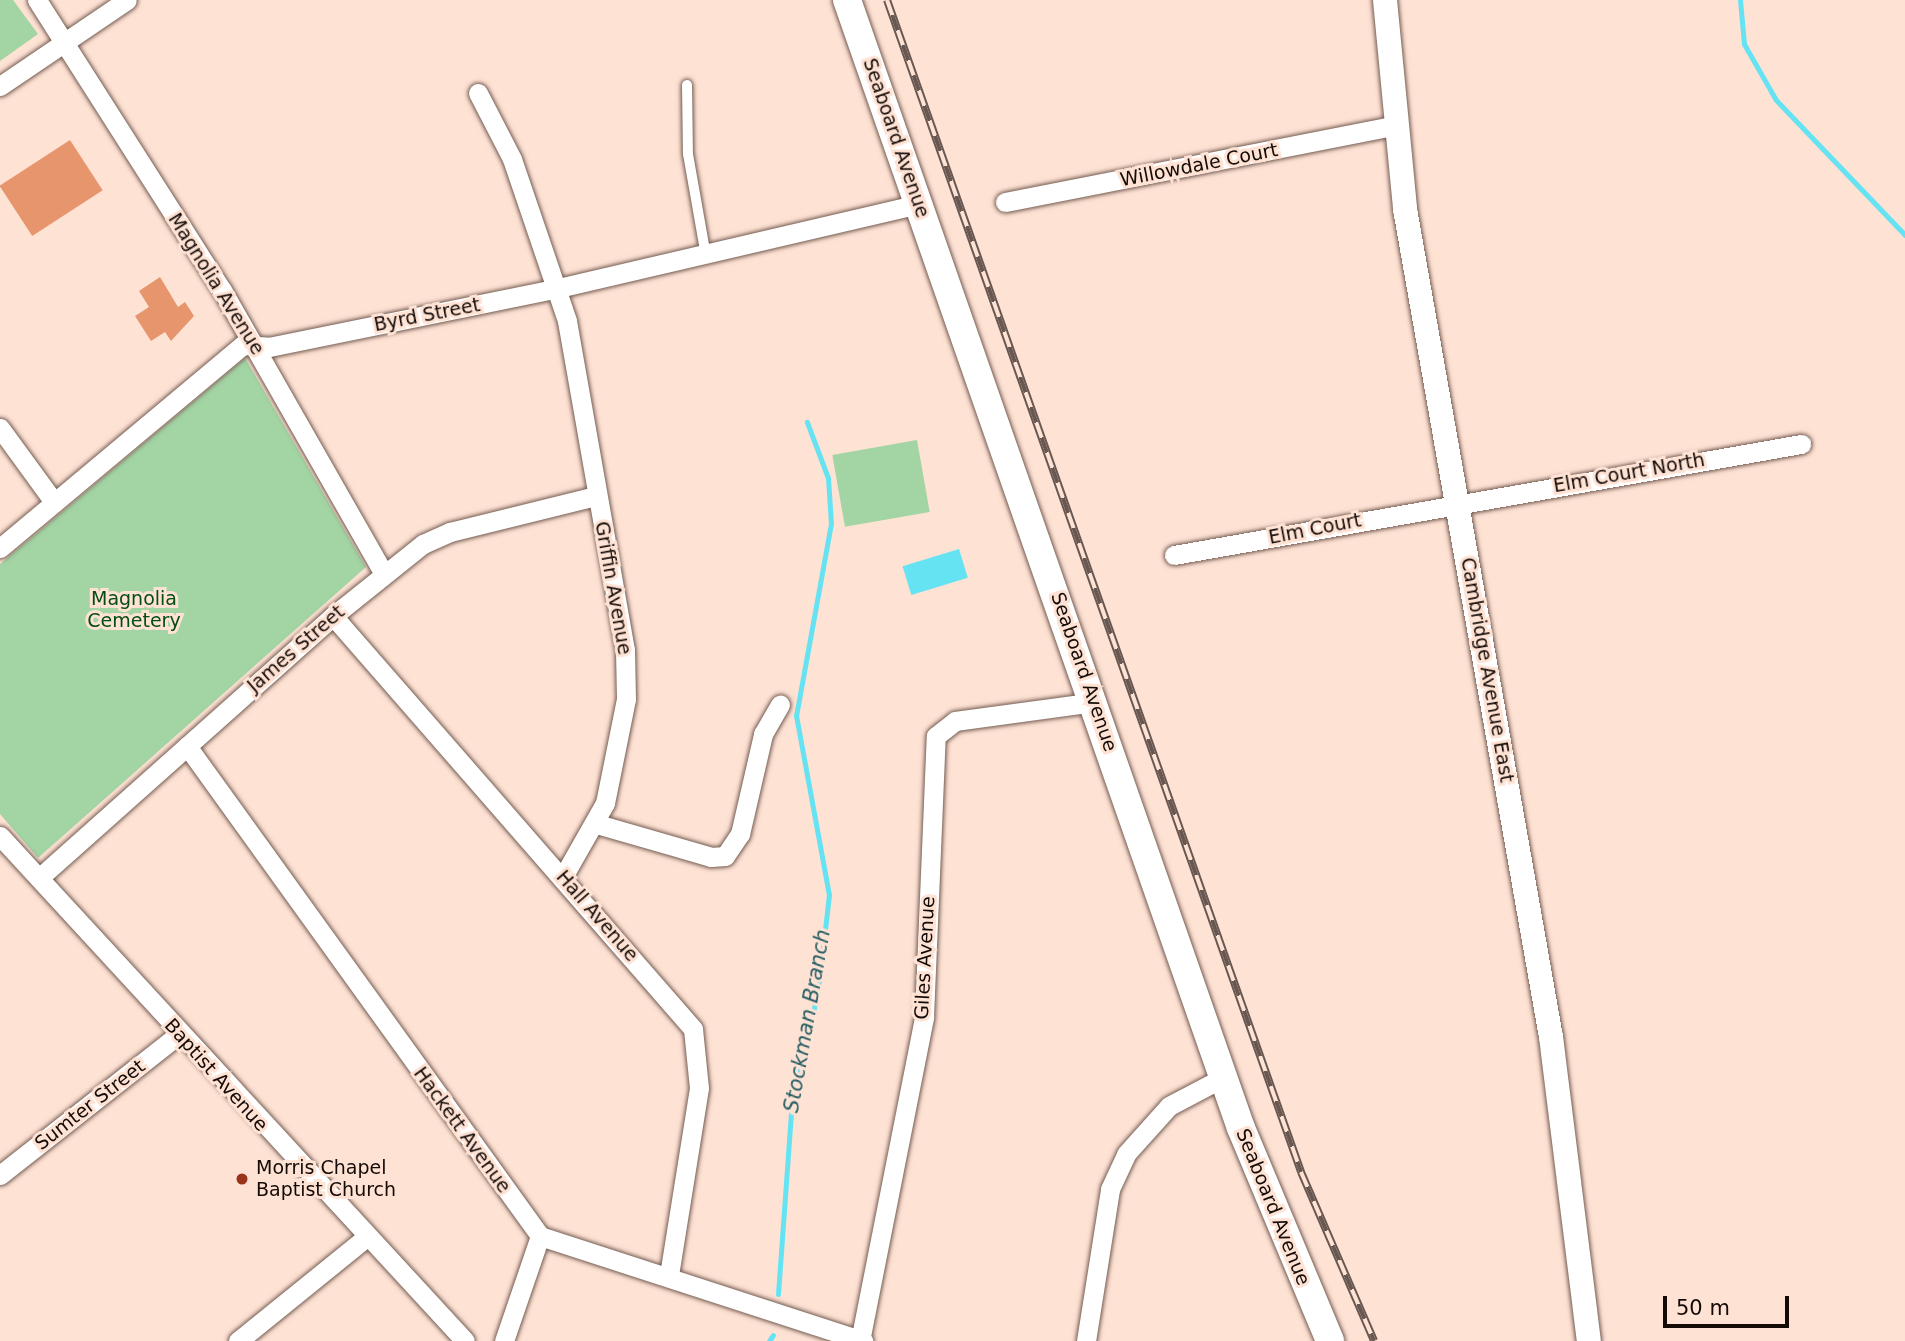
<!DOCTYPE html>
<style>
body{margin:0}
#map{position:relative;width:1905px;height:1341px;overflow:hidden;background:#fee2d4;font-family:"DejaVu Sans",sans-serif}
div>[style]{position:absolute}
.green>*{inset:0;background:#a3d4a4;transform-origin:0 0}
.water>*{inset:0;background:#65e3f3;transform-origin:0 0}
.stream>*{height:5px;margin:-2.5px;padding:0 2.5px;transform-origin:2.5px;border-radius:2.5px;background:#65e3f3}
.building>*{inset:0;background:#e7956d;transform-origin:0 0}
.roads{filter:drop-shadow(0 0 2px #745c51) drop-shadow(0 0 2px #745c51)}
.service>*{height:10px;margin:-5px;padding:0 5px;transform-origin:5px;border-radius:5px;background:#fff}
.minor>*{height:19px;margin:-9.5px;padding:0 9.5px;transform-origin:9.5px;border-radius:9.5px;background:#fff}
.tertiary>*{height:24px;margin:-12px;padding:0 12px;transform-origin:12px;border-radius:12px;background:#fff}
.secondary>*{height:28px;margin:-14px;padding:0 14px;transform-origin:14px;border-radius:14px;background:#fff}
.rail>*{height:8px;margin-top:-4px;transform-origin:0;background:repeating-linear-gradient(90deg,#fee2d4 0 16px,#685851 0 32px);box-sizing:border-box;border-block:2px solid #685851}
.dots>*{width:19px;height:19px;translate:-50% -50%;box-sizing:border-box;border:4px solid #fee2d4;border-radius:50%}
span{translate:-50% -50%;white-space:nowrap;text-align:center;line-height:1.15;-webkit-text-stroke:6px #fee2d4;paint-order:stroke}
.street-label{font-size:19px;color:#140b07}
.park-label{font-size:19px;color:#024e12}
.poi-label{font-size:19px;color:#140b07}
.left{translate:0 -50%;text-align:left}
.water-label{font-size:21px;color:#295f65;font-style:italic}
.scale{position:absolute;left:1663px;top:1296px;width:126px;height:32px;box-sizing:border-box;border:4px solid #140b07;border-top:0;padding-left:9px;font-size:21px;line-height:24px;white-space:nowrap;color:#140b07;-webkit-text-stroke:5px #fee2d4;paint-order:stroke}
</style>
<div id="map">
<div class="green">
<div style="clip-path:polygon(0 0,13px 0,38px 34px,0 61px)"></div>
<div style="clip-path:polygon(245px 358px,366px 567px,38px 858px,0 814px,0 564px)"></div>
<div style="left:917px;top:440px;width:73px;height:86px;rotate:80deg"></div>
</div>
<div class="water">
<div style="left:959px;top:549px;width:30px;height:59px;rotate:73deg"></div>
</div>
<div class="stream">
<div style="left:1740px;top:0;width:44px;rotate:84.8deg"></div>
<div style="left:1744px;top:44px;width:64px;rotate:60.3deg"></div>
<div style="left:1776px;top:100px;width:187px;rotate:46.3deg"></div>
<div style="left:778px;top:1294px;width:196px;rotate:-85.9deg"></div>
<div style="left:792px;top:1098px;width:110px;rotate:-76.3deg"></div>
<div style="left:818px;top:991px;width:97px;rotate:-83.5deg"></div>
<div style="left:829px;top:895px;width:182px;rotate:-100.4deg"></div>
<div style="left:796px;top:716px;width:195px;rotate:-79.7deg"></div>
<div style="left:831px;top:524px;width:46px;rotate:-93.7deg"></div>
<div style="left:828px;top:478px;width:60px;rotate:-110.6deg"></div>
<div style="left:769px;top:1341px;width:7px;rotate:-56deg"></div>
</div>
<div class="building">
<div style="left:70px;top:140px;width:60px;height:84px;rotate:57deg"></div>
<div style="clip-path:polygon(160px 277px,178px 307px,185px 302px,194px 316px,171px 341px,165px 332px,151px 341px,135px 316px,149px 307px,139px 291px)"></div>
</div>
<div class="roads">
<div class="service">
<div style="left:687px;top:85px;width:69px;rotate:89.2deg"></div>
<div style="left:688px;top:154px;width:104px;rotate:80deg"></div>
</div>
<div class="minor">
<div style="left:37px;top:0;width:344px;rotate:57.5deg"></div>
<div style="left:222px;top:290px;width:327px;rotate:60.3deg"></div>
<div style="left:0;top:86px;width:153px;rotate:-34.1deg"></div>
<div style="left:478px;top:93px;width:74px;rotate:62.7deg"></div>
<div style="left:512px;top:159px;width:171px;rotate:71.2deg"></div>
<div style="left:567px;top:321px;width:334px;rotate:80deg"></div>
<div style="left:625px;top:650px;width:49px;rotate:88.8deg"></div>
<div style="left:626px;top:699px;width:106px;rotate:101.4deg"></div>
<div style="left:605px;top:803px;width:85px;rotate:119.6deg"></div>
<div style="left:1005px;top:202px;width:395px;rotate:-11.1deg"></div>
<div style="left:0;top:428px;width:92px;rotate:53.9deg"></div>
<div style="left:0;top:548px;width:317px;rotate:-39.9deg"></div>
<div style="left:243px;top:345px;width:26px;rotate:4deg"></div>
<div style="left:269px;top:347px;width:295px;rotate:-11.5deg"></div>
<div style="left:558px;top:288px;width:371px;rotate:-13.1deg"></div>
<div style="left:1174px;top:555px;width:637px;rotate:-10.04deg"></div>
<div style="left:333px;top:616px;width:548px;rotate:48.92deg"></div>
<div style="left:693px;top:1029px;width:59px;rotate:84.2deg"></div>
<div style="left:699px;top:1088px;width:190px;rotate:99.1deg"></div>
<div style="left:187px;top:746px;width:604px;rotate:54.23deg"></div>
<div style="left:540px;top:1236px;width:340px;rotate:18deg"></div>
<div style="left:597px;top:824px;width:119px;rotate:16.1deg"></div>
<div style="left:711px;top:857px;width:14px;rotate:-4deg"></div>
<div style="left:725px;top:856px;width:27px;rotate:-56deg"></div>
<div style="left:740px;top:834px;width:103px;rotate:-77deg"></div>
<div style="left:763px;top:734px;width:34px;rotate:-60deg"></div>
<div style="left:0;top:836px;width:686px;rotate:47.36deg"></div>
<div style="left:39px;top:878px;width:394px;rotate:-41.7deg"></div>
<div style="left:333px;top:616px;width:115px;rotate:-38.7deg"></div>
<div style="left:423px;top:544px;width:30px;rotate:-24deg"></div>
<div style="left:450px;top:532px;width:150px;rotate:-13.9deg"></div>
<div style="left:0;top:1175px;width:228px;rotate:-38.2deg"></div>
<div style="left:238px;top:1341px;width:164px;rotate:-39deg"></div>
<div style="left:504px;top:1341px;width:111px;rotate:-71.1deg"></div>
<div style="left:860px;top:1341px;width:330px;rotate:-78.8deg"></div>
<div style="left:924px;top:1017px;width:281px;rotate:-87.6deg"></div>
<div style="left:936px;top:736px;width:24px;rotate:-38deg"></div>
<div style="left:955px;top:721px;width:142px;rotate:-7.7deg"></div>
<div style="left:1086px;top:1341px;width:154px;rotate:-81deg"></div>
<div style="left:1110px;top:1189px;width:38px;rotate:-65deg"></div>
<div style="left:1126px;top:1154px;width:64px;rotate:-48.1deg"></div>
<div style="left:1169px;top:1106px;width:62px;rotate:-27.8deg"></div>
</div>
<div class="tertiary">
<div style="left:1385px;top:0;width:210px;rotate:84.5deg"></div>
<div style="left:1405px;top:209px;width:841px;rotate:80deg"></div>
<div style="left:1551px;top:1037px;width:306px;rotate:82.9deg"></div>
</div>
<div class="secondary">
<div style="left:847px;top:0;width:1195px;rotate:70.75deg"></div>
<div style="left:1241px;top:1128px;width:231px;rotate:67.3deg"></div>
</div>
</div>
<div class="rail">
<div style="left:887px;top:0;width:1243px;rotate:70.54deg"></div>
<div style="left:1301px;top:1172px;width:184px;rotate:66.6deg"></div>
</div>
<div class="dots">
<div style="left:242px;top:1179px;background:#9b331a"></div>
</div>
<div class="street-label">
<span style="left:896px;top:138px;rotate:71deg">Seaboard Avenue</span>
<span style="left:1199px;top:165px;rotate:-11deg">Willowdale Court</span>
<span style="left:216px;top:284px;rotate:58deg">Magnolia Avenue</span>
<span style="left:427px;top:315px;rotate:-11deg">Byrd Street</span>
<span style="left:1629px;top:473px;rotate:-10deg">Elm Court North</span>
<span style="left:1315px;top:529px;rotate:-11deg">Elm Court</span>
<span style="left:613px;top:588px;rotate:80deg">Griffin Avenue</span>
<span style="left:296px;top:649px;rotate:-41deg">James Street</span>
<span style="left:1487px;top:670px;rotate:80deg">Cambridge Avenue East</span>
<span style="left:1084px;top:672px;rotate:71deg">Seaboard Avenue</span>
<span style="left:597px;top:916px;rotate:49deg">Hall Avenue</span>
<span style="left:925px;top:958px;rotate:-87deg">Giles Avenue</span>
<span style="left:216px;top:1075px;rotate:48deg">Baptist Avenue</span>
<span style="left:90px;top:1105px;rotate:-38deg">Sumter Street</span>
<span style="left:462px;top:1130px;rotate:54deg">Hackett Avenue</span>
<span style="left:1273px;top:1207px;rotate:68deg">Seaboard Avenue</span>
</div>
<div class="park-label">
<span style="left:134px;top:610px">Magnolia<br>Cemetery</span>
</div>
<div class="poi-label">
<span class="left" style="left:256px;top:1179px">Morris Chapel<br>Baptist Church</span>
</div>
<div class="water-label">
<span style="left:807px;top:1021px;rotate:-80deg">Stockman Branch</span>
</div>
<div class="scale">50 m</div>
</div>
